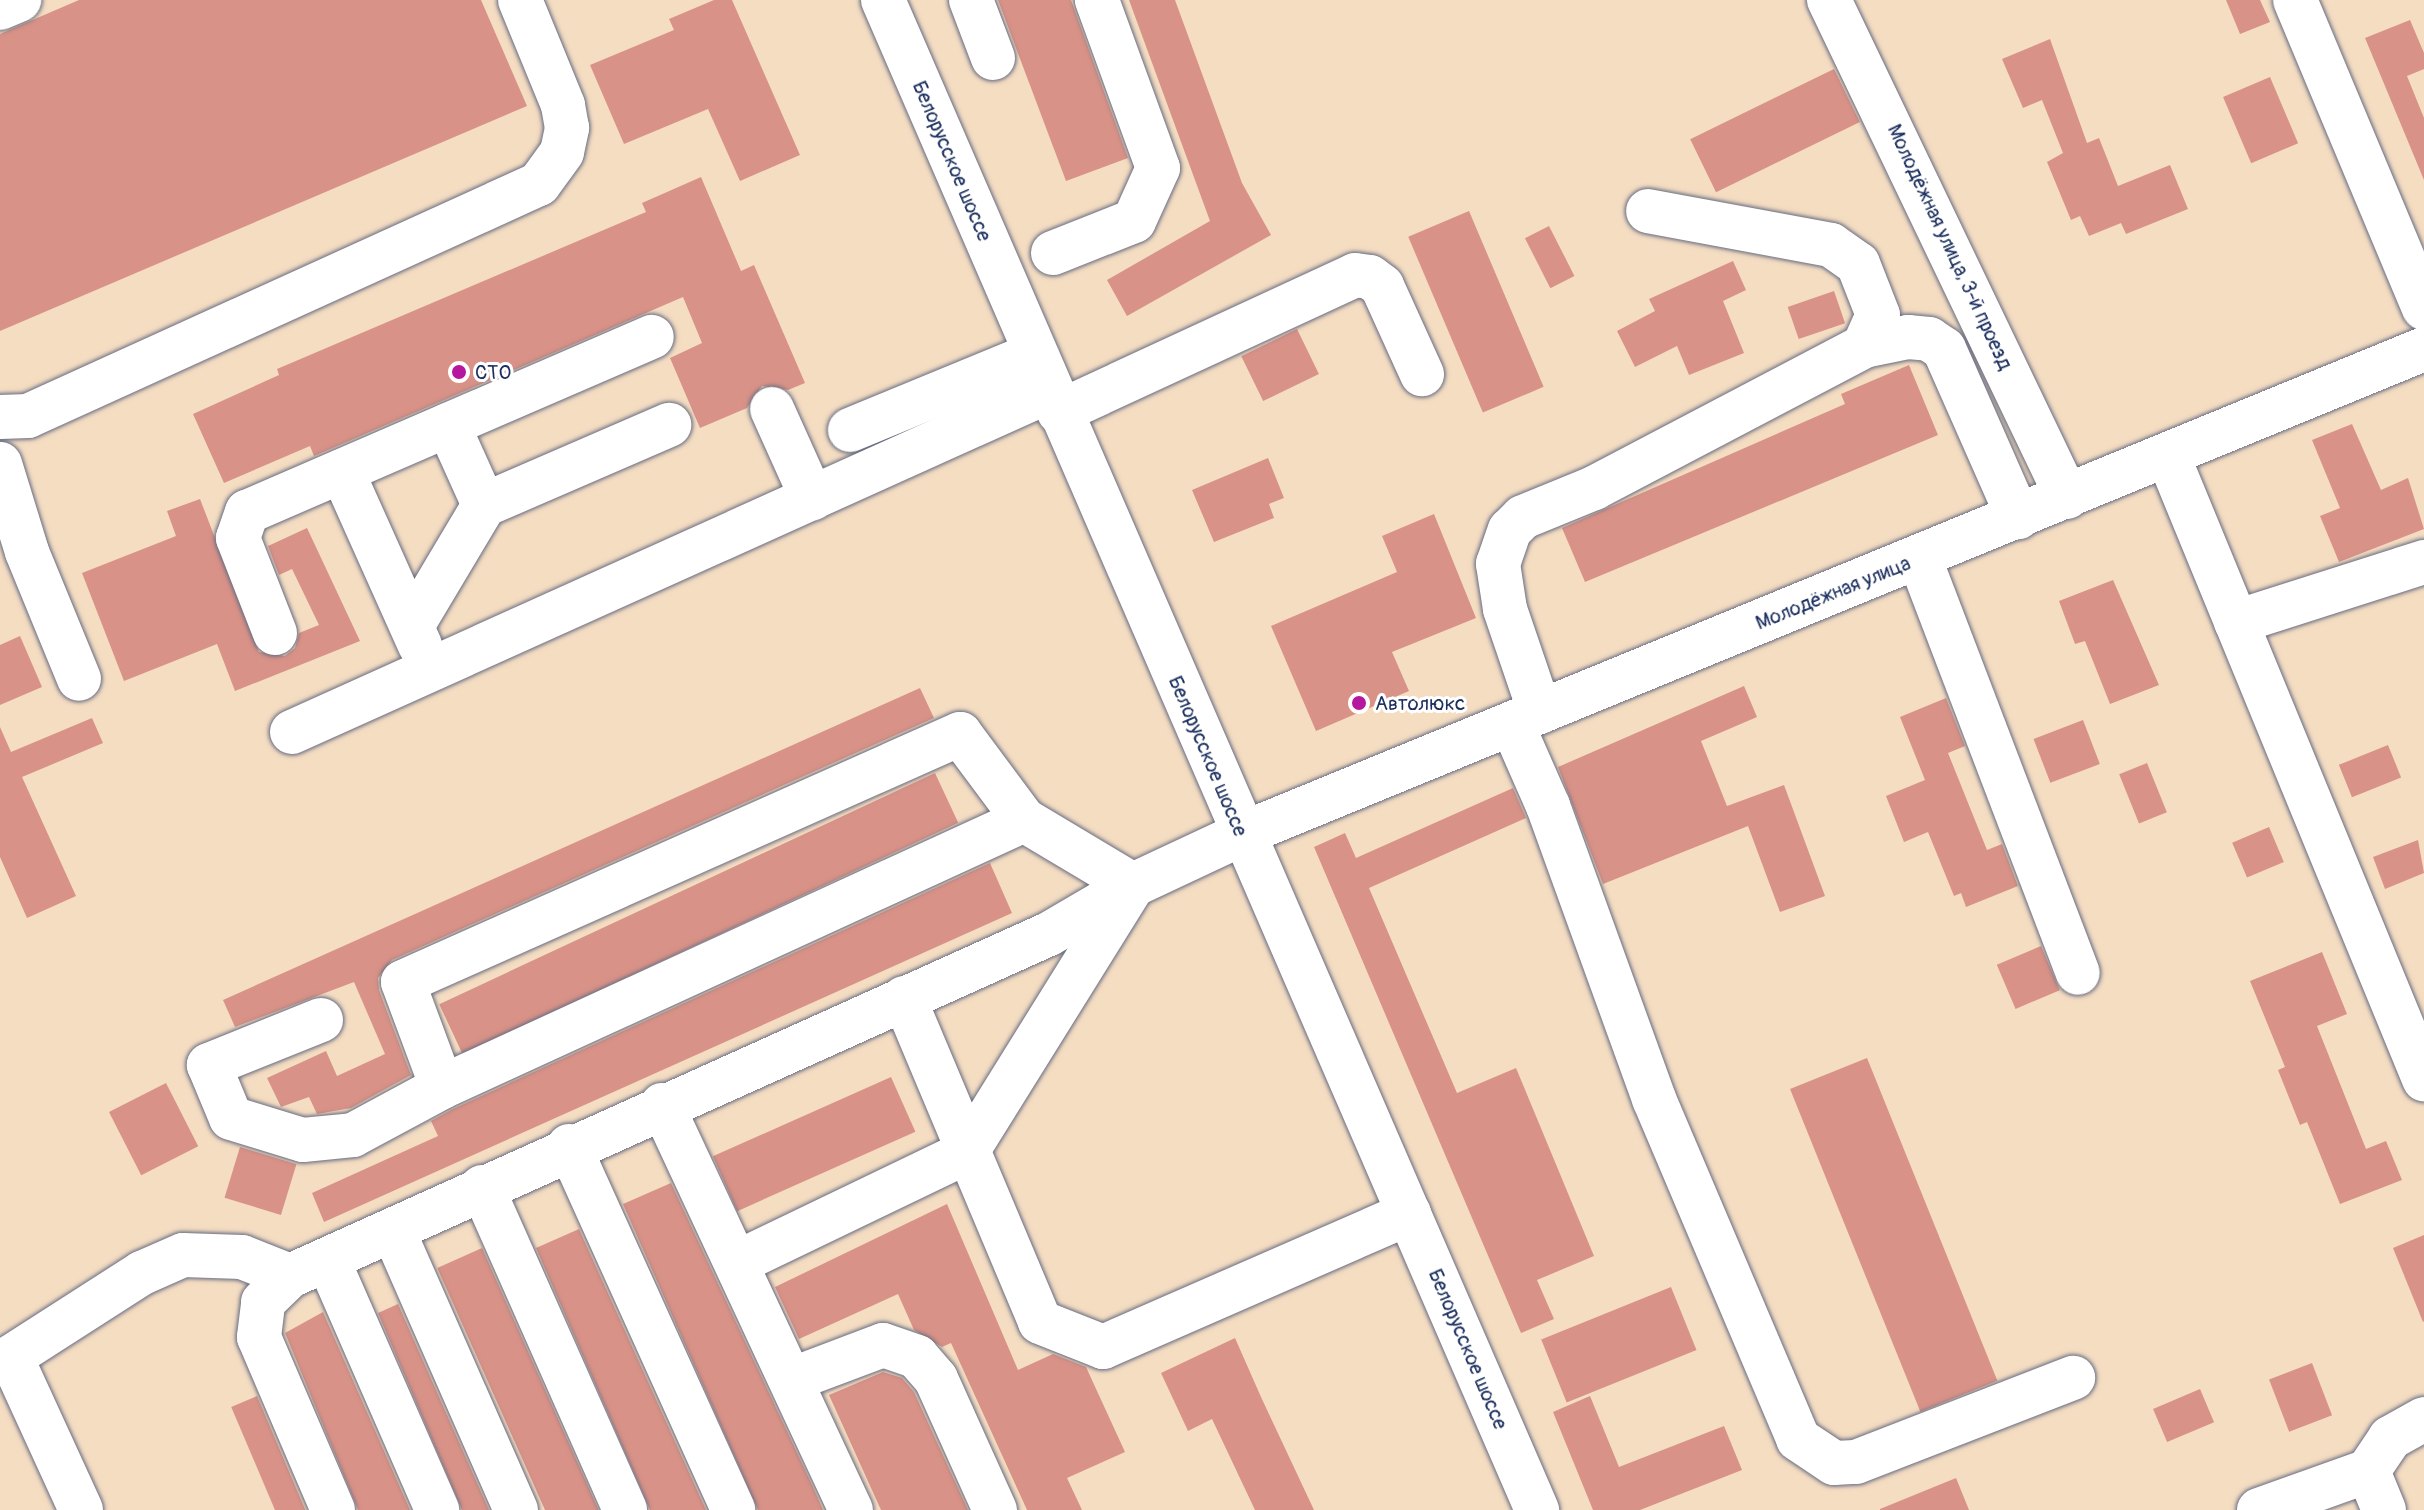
<!DOCTYPE html>
<meta charset="utf-8">
<style>
body{margin:0}
#map{position:relative;width:2424px;height:1510px;overflow:hidden;background:#f5ddc2;font-family:Pangolin,sans-serif}
div>[style]{position:absolute}
.building>*{inset:0;background:#d99287;transform-origin:0 0}
.roads{filter:drop-shadow(0 0 2px #676c81) drop-shadow(0 0 2px #676c81)}
.minor>*{height:44px;margin:-22px;padding:0 22px;transform-origin:22px;border-radius:22px;background:#fff}
.dots>*{width:22px;height:22px;translate:-50% -50%;box-sizing:border-box;border:4px solid #fff;border-radius:50%}
span{translate:-50% -50%;white-space:nowrap;text-align:center;line-height:1.15;-webkit-text-stroke:6px #fff;paint-order:stroke}
.street-label{font-size:20px;color:#1b2f5e}
.poi-label{font-size:20px;color:#1b2f5e}
.left{translate:0 -50%;text-align:left}
</style>
<div id="map">
<div class="building">
<div style="clip-path:polygon(79px 0,481px 0,527px 106px,0 331px,0 34px)"></div>
<div style="clip-path:polygon(714px 0,732px 0,800px 155px,740px 181px,708px 109px,624px 144px,590px 65px,674px 30px,669px 19px)"></div>
<div style="clip-path:polygon(998px 0,1071px 0,1128px 158px,1066px 181px)"></div>
<div style="clip-path:polygon(1129px 0,1175px 0,1242px 183px,1271px 235px,1127px 316px,1107px 280px,1210px 221px)"></div>
<div style="clip-path:polygon(2226px 0,2260px 0,2270px 22px,2240px 34px)"></div>
<div style="clip-path:polygon(2410px 20px,2424px 53px,2424px 69px,2407px 76px,2424px 118px,2424px 180px,2365px 38px)"></div>
<div style="clip-path:polygon(2050px 39px,2087px 143px,2099px 138px,2118px 186px,2170px 165px,2188px 209px,2126px 234px,2121px 223px,2089px 236px,2080px 216px,2071px 220px,2047px 162px,2063px 153px,2042px 100px,2023px 108px,2002px 59px)"></div>
<div style="left:1834px;top:69px;width:59px;height:160px;rotate:64deg"></div>
<div style="left:2270px;top:77px;width:72px;height:51px;rotate:67deg"></div>
<div style="clip-path:polygon(701px 177px,741px 271px,754px 265px,805px 383px,788px 390px,762px 386px,747px 408px,700px 428px,670px 358px,702px 343px,683px 297px,314px 456px,310px 446px,224px 483px,193px 414px,279px 375px,277px 369px,646px 212px,642px 203px)"></div>
<div style="left:1469px;top:211px;width:191px;height:66px;rotate:67deg"></div>
<div style="left:1549px;top:226px;width:56px;height:27px;rotate:63deg"></div>
<div style="clip-path:polygon(1733px 261px,1746px 290px,1723px 301px,1744px 353px,1689px 375px,1677px 346px,1635px 367px,1617px 331px,1655px 311px,1649px 299px)"></div>
<div style="left:1834px;top:291px;width:34px;height:49px;rotate:71deg"></div>
<div style="left:1297px;top:329px;width:50px;height:62px;rotate:64deg"></div>
<div style="clip-path:polygon(1909px 365px,1938px 435px,1585px 582px,1562px 528px,1845px 404px,1841px 394px)"></div>
<div style="clip-path:polygon(2352px 424px,2381px 490px,2408px 478px,2424px 529px,2339px 562px,2320px 516px,2340px 508px,2312px 440px)"></div>
<div style="clip-path:polygon(1268px 458px,1284px 498px,1269px 504px,1274px 518px,1214px 542px,1192px 490px)"></div>
<div style="clip-path:polygon(200px 499px,259px 652px,285px 656px,295px 648px,299px 633px,319px 625px,292px 569px,279px 575px,268px 546px,307px 528px,360px 641px,235px 691px,217px 644px,124px 681px,82px 573px,176px 536px,167px 511px)"></div>
<div style="clip-path:polygon(1434px 514px,1476px 618px,1392px 652px,1409px 691px,1316px 731px,1271px 626px,1397px 572px,1382px 536px)"></div>
<div style="clip-path:polygon(2113px 580px,2159px 685px,2110px 704px,2085px 641px,2075px 644px,2059px 601px)"></div>
<div style="clip-path:polygon(20px 636px,42px 687px,0 705px,0 645px)"></div>
<div style="clip-path:polygon(1744px 686px,1757px 717px,1701px 741px,1727px 806px,1784px 785px,1825px 896px,1780px 912px,1748px 826px,1603px 884px,1558px 767px)"></div>
<div style="clip-path:polygon(920px 688px,934px 718px,392px 960px,378px 978px,379px 990px,411px 1075px,351px 1108px,317px 1114px,309px 1097px,281px 1107px,267px 1078px,326px 1051px,337px 1076px,385px 1054px,354px 982px,235px 1027px,223px 1000px)"></div>
<div style="clip-path:polygon(1946px 698px,1965px 746px,1948px 753px,1987px 850px,2002px 844px,2018px 886px,1966px 907px,1961px 893px,1954px 896px,1928px 832px,1904px 842px,1886px 796px,1925px 780px,1900px 717px)"></div>
<div style="clip-path:polygon(92px 718px,103px 743px,22px 777px,76px 896px,27px 918px,0 857px,0 727px,11px 752px)"></div>
<div style="left:2083px;top:720px;width:47px;height:53px;rotate:69deg"></div>
<div style="left:2388px;top:745px;width:35px;height:53px;rotate:68deg"></div>
<div style="left:2147px;top:763px;width:53px;height:30px;rotate:68deg"></div>
<div style="left:935px;top:773px;width:55px;height:547px;rotate:65deg"></div>
<div style="clip-path:polygon(1513px 788px,1526px 818px,1369px 888px,1457px 1093px,1516px 1068px,1594px 1256px,1537px 1280px,1554px 1319px,1521px 1333px,1314px 847px,1345px 833px,1356px 858px)"></div>
<div style="left:2269px;top:827px;width:38px;height:40px;rotate:67deg"></div>
<div style="clip-path:polygon(2418px 840px,2424px 873px,2385px 889px,2373px 857px)"></div>
<div style="clip-path:polygon(990px 863px,1012px 913px,324px 1222px,312px 1193px,438px 1136px,431px 1121px,453px 1109px)"></div>
<div style="left:2041px;top:946px;width:48px;height:48px;rotate:67deg"></div>
<div style="clip-path:polygon(2322px 952px,2347px 1014px,2317px 1026px,2366px 1149px,2386px 1141px,2402px 1180px,2340px 1204px,2307px 1122px,2300px 1125px,2278px 1070px,2285px 1067px,2250px 981px)"></div>
<div style="left:1867px;top:1058px;width:348px;height:83px;rotate:68deg"></div>
<div style="left:891px;top:1077px;width:60px;height:195px;rotate:66deg"></div>
<div style="left:166px;top:1083px;width:71px;height:64px;rotate:63deg"></div>
<div style="left:240px;top:1147px;width:59px;height:53px;rotate:17deg"></div>
<div style="clip-path:polygon(671px 1183px,813px 1487px,823px 1510px,758px 1510px,623px 1204px)"></div>
<div style="clip-path:polygon(947px 1204px,1018px 1370px,1053px 1354px,1086px 1367px,1125px 1452px,1067px 1478px,1082px 1510px,1027px 1510px,951px 1343px,942px 1347px,914px 1330px,898px 1294px,799px 1339px,775px 1287px)"></div>
<div style="clip-path:polygon(579px 1229px,706px 1510px,650px 1510px,536px 1248px)"></div>
<div style="clip-path:polygon(2424px 1235px,2424px 1321px,2423px 1322px,2393px 1248px)"></div>
<div style="left:482px;top:1248px;width:287px;height:49px;rotate:66deg"></div>
<div style="left:1671px;top:1287px;width:68px;height:140px;rotate:68deg"></div>
<div style="clip-path:polygon(398px 1304px,489px 1510px,462px 1510px,378px 1313px)"></div>
<div style="clip-path:polygon(323px 1312px,410px 1510px,358px 1510px,285px 1333px)"></div>
<div style="clip-path:polygon(1235px 1338px,1261px 1397px,1314px 1510px,1255px 1510px,1212px 1419px,1188px 1431px,1161px 1373px)"></div>
<div style="left:2312px;top:1363px;width:56px;height:46px;rotate:69deg"></div>
<div style="clip-path:polygon(883px 1372px,902px 1378px,914px 1392px,968px 1510px,881px 1510px,829px 1395px)"></div>
<div style="left:2200px;top:1389px;width:36px;height:51px;rotate:67deg"></div>
<div style="left:257px;top:1396px;width:124px;height:28px;rotate:67deg"></div>
<div style="clip-path:polygon(1590px 1396px,1619px 1467px,1724px 1426px,1742px 1470px,1640px 1510px,1593px 1510px,1553px 1412px)"></div>
<div style="clip-path:polygon(1956px 1478px,1969px 1510px,1880px 1510px,1880px 1509px)"></div>
</div>
<div class="roads">
<div class="minor">
<div style="left:883px;top:0;width:1646px;rotate:66.58deg"></div>
<div style="left:971px;top:0;width:62px;rotate:69.2deg"></div>
<div style="left:1829px;top:0;width:551px;rotate:64.41deg"></div>
<div style="left:2295px;top:0;width:334px;rotate:67.3deg"></div>
<div style="left:0;top:8px;width:21px;rotate:-23deg"></div>
<div style="left:1053px;top:253px;width:87px;rotate:-21.6deg"></div>
<div style="left:1134px;top:221px;width:58px;rotate:-65.6deg"></div>
<div style="left:1158px;top:168px;width:179px;rotate:-110deg"></div>
<div style="left:1864px;top:346px;width:45px;rotate:-11.6deg"></div>
<div style="left:1908px;top:337px;width:21px;rotate:5deg"></div>
<div style="left:1929px;top:339px;width:18px;rotate:34deg"></div>
<div style="left:1944px;top:349px;width:184px;rotate:66.2deg"></div>
<div style="left:772px;top:409px;width:98px;rotate:65.8deg"></div>
<div style="left:1059px;top:412px;width:326px;rotate:-24.8deg"></div>
<div style="left:1355px;top:275px;width:15px;rotate:8deg"></div>
<div style="left:1370px;top:277px;width:15px;rotate:37deg"></div>
<div style="left:1382px;top:286px;width:97px;rotate:65.6deg"></div>
<div style="left:0;top:417px;width:28px;rotate:-2deg"></div>
<div style="left:28px;top:416px;width:561px;rotate:-24.42deg"></div>
<div style="left:539px;top:184px;width:39px;rotate:-54deg"></div>
<div style="left:562px;top:152px;width:25px;rotate:-78deg"></div>
<div style="left:567px;top:128px;width:23px;rotate:-100deg"></div>
<div style="left:563px;top:105px;width:113px;rotate:-112.3deg"></div>
<div style="left:448px;top:425px;width:88px;rotate:65.8deg"></div>
<div style="left:850px;top:430px;width:199px;rotate:-22.4deg"></div>
<div style="left:2168px;top:456px;width:674px;rotate:67.66deg"></div>
<div style="left:0;top:464px;width:92px;rotate:72.9deg"></div>
<div style="left:27px;top:552px;width:137px;rotate:67.7deg"></div>
<div style="left:342px;top:471px;width:191px;rotate:65.9deg"></div>
<div style="left:1919px;top:557px;width:445px;rotate:69.1deg"></div>
<div style="left:2236px;top:622px;width:197px;rotate:-17.7deg"></div>
<div style="left:412px;top:626px;width:141px;rotate:-59.2deg"></div>
<div style="left:484px;top:505px;width:202px;rotate:-23.4deg"></div>
<div style="left:275px;top:633px;width:102px;rotate:-111.3deg"></div>
<div style="left:238px;top:538px;width:28px;rotate:-71deg"></div>
<div style="left:247px;top:512px;width:441px;rotate:-23.4deg"></div>
<div style="left:1540px;top:712px;width:109px;rotate:-108.8deg"></div>
<div style="left:1505px;top:609px;width:46px;rotate:-98.8deg"></div>
<div style="left:1498px;top:564px;width:36px;rotate:-71deg"></div>
<div style="left:1510px;top:530px;width:18px;rotate:-45deg"></div>
<div style="left:1523px;top:517px;width:77px;rotate:-22.2deg"></div>
<div style="left:1594px;top:488px;width:305px;rotate:-27.7deg"></div>
<div style="left:1864px;top:346px;width:34px;rotate:-66deg"></div>
<div style="left:1878px;top:315px;width:55px;rotate:-111.4deg"></div>
<div style="left:1858px;top:264px;width:33px;rotate:-145deg"></div>
<div style="left:1831px;top:245px;width:186px;rotate:-169.5deg"></div>
<div style="left:1512px;top:724px;width:90px;rotate:66.3deg"></div>
<div style="left:1548px;top:806px;width:312px;rotate:70.1deg"></div>
<div style="left:1654px;top:1099px;width:369px;rotate:67deg"></div>
<div style="left:1798px;top:1439px;width:43px;rotate:33.7deg"></div>
<div style="left:1834px;top:1463px;width:22px;rotate:-3deg"></div>
<div style="left:1856px;top:1462px;width:233px;rotate:-21.2deg"></div>
<div style="left:292px;top:732px;width:830px;rotate:-24.25deg"></div>
<div style="left:904px;top:998px;width:351px;rotate:67.2deg"></div>
<div style="left:1040px;top:1322px;width:68px;rotate:21.6deg"></div>
<div style="left:1103px;top:1347px;width:334px;rotate:-23.6deg"></div>
<div style="left:321px;top:1020px;width:121px;rotate:158.1deg"></div>
<div style="left:209px;top:1065px;width:57px;rotate:67.5deg"></div>
<div style="left:231px;top:1118px;width:75px;rotate:17deg"></div>
<div style="left:303px;top:1140px;width:50px;rotate:-5.7deg"></div>
<div style="left:353px;top:1135px;width:101px;rotate:-28.3deg"></div>
<div style="left:442px;top:1087px;width:640px;rotate:-24.64deg"></div>
<div style="left:1024px;top:820px;width:127px;rotate:30.8deg"></div>
<div style="left:1133px;top:885px;width:314px;rotate:121.9deg"></div>
<div style="left:967px;top:1152px;width:256px;rotate:154.3deg"></div>
<div style="left:442px;top:1087px;width:112px;rotate:-110.4deg"></div>
<div style="left:403px;top:982px;width:610px;rotate:-24deg"></div>
<div style="left:960px;top:734px;width:107px;rotate:53.3deg"></div>
<div style="left:662px;top:1105px;width:447px;rotate:65deg"></div>
<div style="left:569px;top:1146px;width:399px;rotate:65.7deg"></div>
<div style="left:482px;top:1187px;width:353px;rotate:66.1deg"></div>
<div style="left:393px;top:1230px;width:306px;rotate:66.3deg"></div>
<div style="left:328px;top:1260px;width:273px;rotate:66.4deg"></div>
<div style="left:11px;top:1357px;width:168px;rotate:65.4deg"></div>
<div style="left:0;top:1364px;width:169px;rotate:-32.7deg"></div>
<div style="left:142px;top:1273px;width:45px;rotate:-23.7deg"></div>
<div style="left:183px;top:1255px;width:59px;rotate:1.9deg"></div>
<div style="left:242px;top:1257px;width:52px;rotate:21.6deg"></div>
<div style="left:793px;top:1379px;width:96px;rotate:-20.7deg"></div>
<div style="left:883px;top:1345px;width:36px;rotate:19deg"></div>
<div style="left:917px;top:1357px;width:29px;rotate:49deg"></div>
<div style="left:936px;top:1379px;width:144px;rotate:65.8deg"></div>
<div style="left:2368px;top:1471px;width:42px;rotate:67.7deg"></div>
<div style="left:333px;top:1510px;width:188px;rotate:-113.2deg"></div>
<div style="left:259px;top:1337px;width:35px;rotate:-83deg"></div>
<div style="left:263px;top:1302px;width:37px;rotate:-44deg"></div>
<div style="left:290px;top:1276px;width:832px;rotate:-24.26deg"></div>
<div style="left:1049px;top:934px;width:97px;rotate:-30.3deg"></div>
<div style="left:1133px;top:885px;width:120px;rotate:-25.1deg"></div>
<div style="left:1242px;top:834px;width:1278px;rotate:-22.31deg"></div>
<div style="left:2259px;top:1510px;width:116px;rotate:-19.7deg"></div>
<div style="left:2368px;top:1471px;width:40px;rotate:-56deg"></div>
<div style="left:2390px;top:1438px;width:39px;rotate:-29deg"></div>
</div>
</div>
<div class="dots">
<div style="left:459px;top:372px;background:#b5179e"></div>
<div style="left:1359px;top:703px;background:#b5179e"></div>
</div>
<div class="street-label">
<span style="left:952px;top:161px;rotate:67deg">Белорусское шоссе</span>
<span style="left:1950px;top:247px;rotate:65deg">Молодёжная улица, 3-й проезд</span>
<span style="left:1833px;top:593px;rotate:-22deg">Молодёжная улица</span>
<span style="left:1208px;top:756px;rotate:67deg">Белорусское шоссе</span>
<span style="left:1468px;top:1349px;rotate:67deg">Белорусское шоссе</span>
</div>
<div class="poi-label">
<span class="left" style="left:475px;top:372px">СТО</span>
<span class="left" style="left:1375px;top:703px">Автолюкс</span>
</div>
</div>
